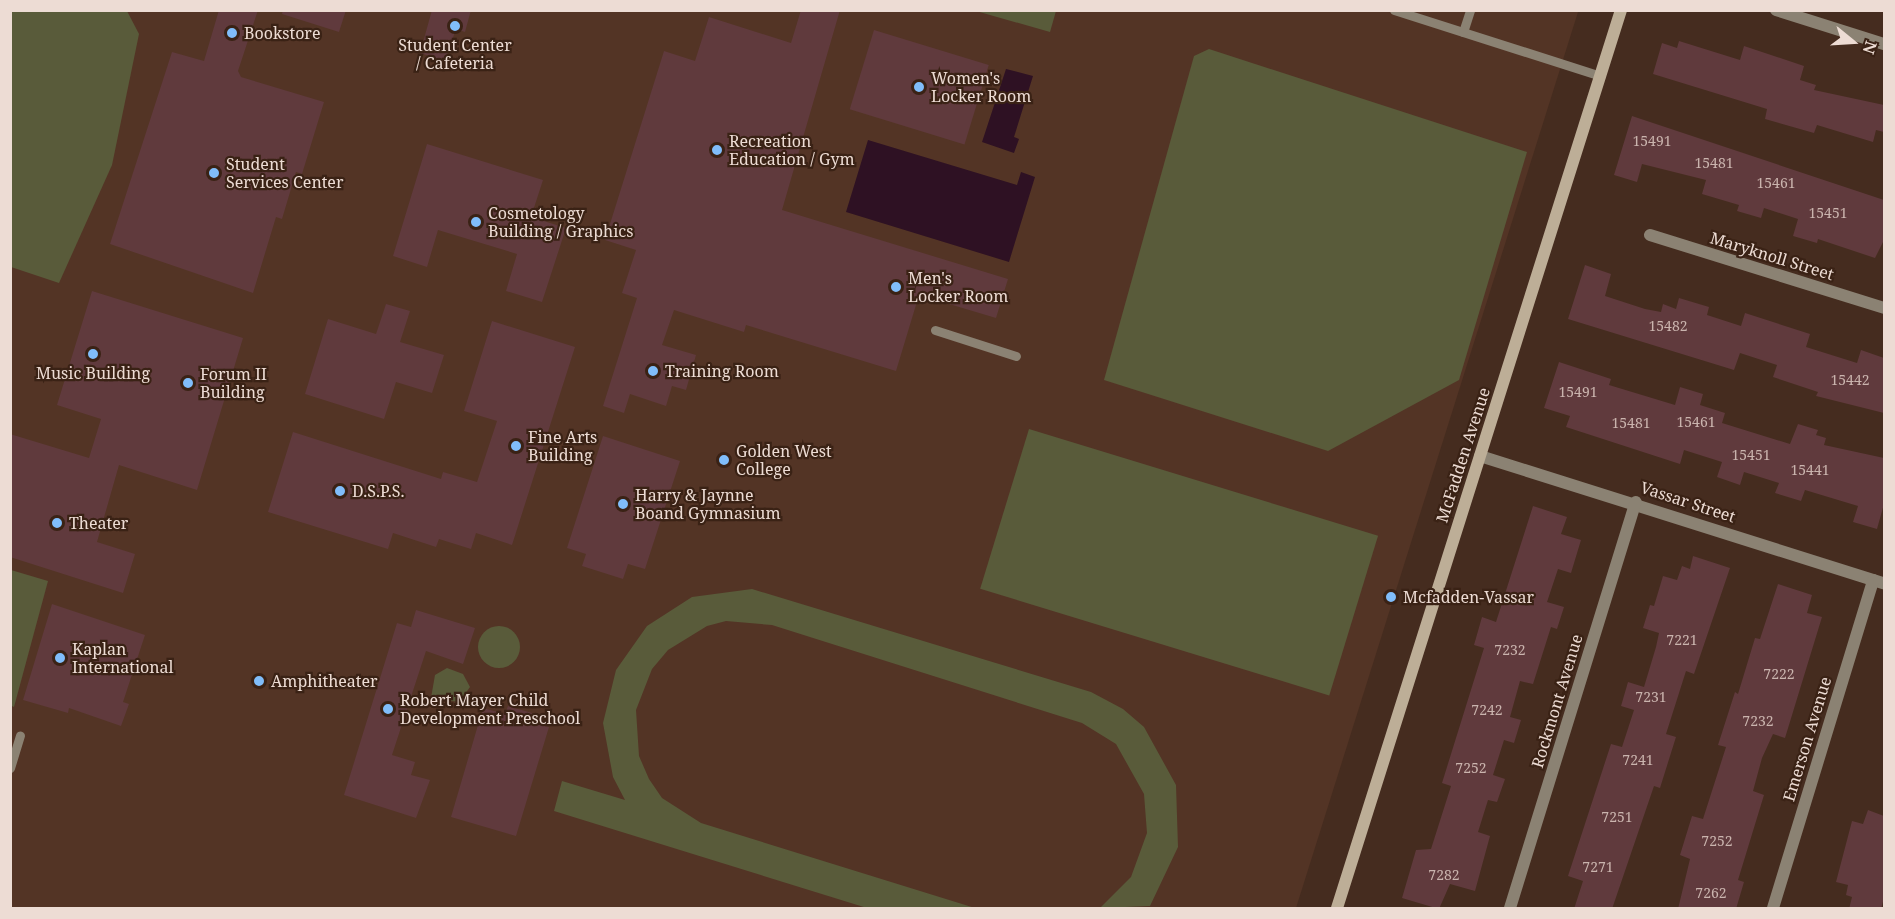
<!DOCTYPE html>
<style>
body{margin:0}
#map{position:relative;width:1895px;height:919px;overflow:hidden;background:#452c1f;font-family:"Noto Serif",serif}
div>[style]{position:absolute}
.built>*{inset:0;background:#533425}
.green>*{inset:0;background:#595b3a;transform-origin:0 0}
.round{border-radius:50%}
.water>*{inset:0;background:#2e1123}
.building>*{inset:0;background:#603a3d;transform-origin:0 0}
.lane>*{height:9px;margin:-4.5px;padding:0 4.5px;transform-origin:4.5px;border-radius:4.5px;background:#8b8273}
.street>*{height:12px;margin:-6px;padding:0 6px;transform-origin:6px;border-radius:6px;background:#8b8273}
.secondary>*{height:12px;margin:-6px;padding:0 6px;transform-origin:6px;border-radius:6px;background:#bdae97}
.dots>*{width:16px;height:16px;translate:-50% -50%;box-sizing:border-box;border:3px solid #3a2215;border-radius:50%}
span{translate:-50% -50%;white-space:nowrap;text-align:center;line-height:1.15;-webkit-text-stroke:4.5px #3a2215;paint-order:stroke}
.number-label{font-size:14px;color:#cab4ae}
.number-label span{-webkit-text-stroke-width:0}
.poi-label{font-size:16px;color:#eddcd4}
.left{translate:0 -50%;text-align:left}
.street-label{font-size:16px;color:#eddcd4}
.frame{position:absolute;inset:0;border:12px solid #eddcd4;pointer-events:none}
.north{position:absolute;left:1823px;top:12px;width:60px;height:60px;-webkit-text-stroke:4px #3a2215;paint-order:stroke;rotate:108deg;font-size:16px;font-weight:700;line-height:24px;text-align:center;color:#eddcd4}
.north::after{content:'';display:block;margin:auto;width:21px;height:27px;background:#eddcd4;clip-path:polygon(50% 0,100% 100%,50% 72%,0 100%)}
</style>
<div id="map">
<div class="built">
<div style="clip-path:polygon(10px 11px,1578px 12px,1296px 908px,11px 908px)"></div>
</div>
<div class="green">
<div style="clip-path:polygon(11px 10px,127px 11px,139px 34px,112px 165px,59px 283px,11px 267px)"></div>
<div style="clip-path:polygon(976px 11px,1056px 10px,1056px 11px,1050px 32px)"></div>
<div style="clip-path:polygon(1209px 49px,1527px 152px,1459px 380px,1328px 451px,1104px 380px,1194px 56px)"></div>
<div style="left:1029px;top:429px;width:365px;height:167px;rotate:17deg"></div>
<div style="clip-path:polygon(11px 570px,48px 581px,14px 707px,10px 705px)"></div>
<div style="clip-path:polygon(752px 589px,1091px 692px,1123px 709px,1144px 727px,1176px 785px,1178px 847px,1150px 906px,1100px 908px,1131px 877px,1147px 833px,1144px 794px,1116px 744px,1082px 723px,772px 625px,726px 621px,707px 626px,668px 650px,652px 669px,636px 710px,639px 756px,649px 779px,662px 798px,701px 823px,975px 908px,867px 908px,554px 811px,562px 781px,625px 800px,613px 777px,603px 723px,616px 670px,647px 626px,692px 597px)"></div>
<div class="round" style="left:478px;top:626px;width:42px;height:42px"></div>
<div style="clip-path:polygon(447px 668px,463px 674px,470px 687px,459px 702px,431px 698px,435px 675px)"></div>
</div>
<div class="water">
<div style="clip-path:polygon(1006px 69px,1033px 76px,1014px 137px,1019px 139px,1014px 153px,982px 142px)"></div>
<div style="clip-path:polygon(868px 140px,1017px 185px,1021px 172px,1035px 177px,1009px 262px,846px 212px)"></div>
</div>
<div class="building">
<div style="clip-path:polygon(219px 10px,258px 10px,238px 71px,241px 77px,324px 102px,302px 174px,296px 172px,282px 219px,276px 217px,253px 293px,110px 244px,172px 52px,204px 61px)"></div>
<div style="clip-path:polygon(283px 10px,346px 10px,339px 32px,282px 14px)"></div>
<div style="clip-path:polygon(432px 10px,471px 10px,465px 32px,456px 29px,445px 61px,420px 53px)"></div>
<div style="clip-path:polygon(801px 10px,840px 10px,782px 210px,1008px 279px,996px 318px,919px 295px,896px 371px,746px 325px,744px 332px,674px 310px,662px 345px,696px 355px,686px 390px,672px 386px,666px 406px,630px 394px,624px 413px,603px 406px,637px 298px,622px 293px,636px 250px,605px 240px,664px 51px,695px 61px,709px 17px,791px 43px)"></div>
<div style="left:874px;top:30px;width:120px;height:83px;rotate:17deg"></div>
<div style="clip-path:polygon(1679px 41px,1740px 60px,1744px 46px,1804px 66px,1800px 80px,1816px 85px,1814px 90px,1884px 105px,1884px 132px,1876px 130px,1873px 142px,1817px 125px,1814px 133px,1765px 119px,1767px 109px,1653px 74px,1662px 43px,1677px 48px)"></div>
<div style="clip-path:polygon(1632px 116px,1884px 200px,1884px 240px,1875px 258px,1818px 239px,1817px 243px,1793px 236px,1798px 219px,1764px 208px,1761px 218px,1737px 211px,1739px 205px,1702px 194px,1706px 180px,1642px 164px,1637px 182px,1614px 175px)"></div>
<div style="clip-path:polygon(427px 144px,543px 180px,531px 217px,566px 228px,542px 302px,506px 291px,517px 254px,438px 230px,427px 267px,393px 256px)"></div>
<div style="clip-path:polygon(1585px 265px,1611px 274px,1605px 296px,1645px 309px,1661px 312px,1663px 304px,1676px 309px,1679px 298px,1709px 307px,1707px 315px,1741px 326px,1745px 313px,1810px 334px,1806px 347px,1857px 363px,1861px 350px,1884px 358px,1884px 413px,1816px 396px,1818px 392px,1773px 377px,1777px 365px,1740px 353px,1734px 370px,1568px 319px)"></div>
<div style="clip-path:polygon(92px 291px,243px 338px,197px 490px,119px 465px,97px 542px,135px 554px,123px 593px,10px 557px,10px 434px,89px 458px,101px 419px,57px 405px)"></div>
<div style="clip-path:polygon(386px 304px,410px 311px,400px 342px,444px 355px,432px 393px,396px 382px,384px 419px,305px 394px,328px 319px,376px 334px)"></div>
<div style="clip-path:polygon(492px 321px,575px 347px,512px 545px,476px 533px,471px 549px,439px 539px,436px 547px,393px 533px,388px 549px,268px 512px,293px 432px,441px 479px,443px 472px,477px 482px,497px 421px,464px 411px)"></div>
<div style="clip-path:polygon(1559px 362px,1611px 379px,1609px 385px,1675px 405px,1680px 387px,1703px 394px,1700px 405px,1725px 413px,1722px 423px,1790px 444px,1798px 424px,1818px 430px,1816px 435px,1826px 438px,1824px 445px,1884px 458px,1884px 504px,1877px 529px,1853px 522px,1858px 506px,1805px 490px,1801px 501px,1775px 493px,1779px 483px,1744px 472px,1740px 485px,1717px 477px,1722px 462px,1684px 450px,1680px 464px,1566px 427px,1570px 416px,1544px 408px)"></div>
<div style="clip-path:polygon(603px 436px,680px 461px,645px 569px,628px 564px,623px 579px,582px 566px,586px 554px,567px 548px)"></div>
<div style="clip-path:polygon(1533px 506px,1567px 517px,1561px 534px,1581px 540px,1571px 573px,1558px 569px,1547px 602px,1564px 607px,1557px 629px,1551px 627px,1533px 684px,1520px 681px,1510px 717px,1521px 720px,1514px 743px,1504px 740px,1493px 775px,1505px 779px,1497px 802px,1488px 800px,1478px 832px,1490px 836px,1475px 891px,1450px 884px,1439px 909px,1402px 898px,1416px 850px,1431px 849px,1451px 786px,1442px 783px,1484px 648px,1474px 645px,1482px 617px,1496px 622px)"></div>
<div style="clip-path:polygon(1693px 556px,1730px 568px,1694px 674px,1686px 671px,1666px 734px,1676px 737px,1660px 788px,1654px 786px,1612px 909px,1574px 909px,1583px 881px,1568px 876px,1611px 744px,1622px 747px,1634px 710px,1621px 706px,1628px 682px,1644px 687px,1656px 647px,1659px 633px,1643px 628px,1650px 605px,1654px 606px,1663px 576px,1677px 580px,1682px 566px,1690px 569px)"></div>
<div style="clip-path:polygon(1778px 584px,1812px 595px,1807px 613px,1822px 617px,1785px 738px,1773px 734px,1762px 758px,1753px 791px,1764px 795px,1738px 880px,1744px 882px,1736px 909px,1678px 909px,1690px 859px,1680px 855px,1692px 816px,1703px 819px,1726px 747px,1718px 745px,1735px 692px,1738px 694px,1755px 638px,1760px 639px)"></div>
<div style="clip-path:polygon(52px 604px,145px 635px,123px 702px,129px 704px,121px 726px,69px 708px,68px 713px,23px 700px)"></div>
<div style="clip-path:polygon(416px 610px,475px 628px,463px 664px,426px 651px,392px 755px,415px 762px,411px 775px,430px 780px,416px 818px,344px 795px,397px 623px,411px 627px)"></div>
<div style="clip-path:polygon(508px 706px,532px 713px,529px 722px,549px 727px,516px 836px,451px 817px,483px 708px,505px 714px)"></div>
<div style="clip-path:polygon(1868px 810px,1884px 816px,1884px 898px,1881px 909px,1849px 909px,1852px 897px,1846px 895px,1848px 885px,1836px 882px,1852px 821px,1863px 824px)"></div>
</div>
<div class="lane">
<div style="left:1394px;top:10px;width:217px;rotate:17.7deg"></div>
<div style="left:1463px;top:32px;width:23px;rotate:-72deg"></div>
<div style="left:935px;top:330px;width:85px;rotate:17.8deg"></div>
<div style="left:10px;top:768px;width:34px;rotate:-73deg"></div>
</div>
<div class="street">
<div style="left:1776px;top:10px;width:113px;rotate:17.5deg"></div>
<div style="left:1650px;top:235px;width:245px;rotate:17.3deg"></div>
<div style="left:1480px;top:456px;width:423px;rotate:17.5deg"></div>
<div style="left:1510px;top:908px;width:425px;rotate:-72.8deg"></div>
<div style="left:1773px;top:908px;width:343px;rotate:-73deg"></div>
</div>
<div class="secondary">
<div style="left:1337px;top:908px;width:942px;rotate:-72.45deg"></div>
</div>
<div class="dots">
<div style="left:455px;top:26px;background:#80bdfa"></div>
<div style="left:232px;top:33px;background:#80bdfa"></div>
<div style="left:919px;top:87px;background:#80bdfa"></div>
<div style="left:717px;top:150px;background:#80bdfa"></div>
<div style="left:214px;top:173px;background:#80bdfa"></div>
<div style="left:476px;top:222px;background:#80bdfa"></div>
<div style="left:896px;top:287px;background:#80bdfa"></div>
<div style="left:93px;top:354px;background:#80bdfa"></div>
<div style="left:653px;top:371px;background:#80bdfa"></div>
<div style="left:188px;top:383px;background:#80bdfa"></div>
<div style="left:516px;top:446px;background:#80bdfa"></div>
<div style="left:724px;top:460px;background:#80bdfa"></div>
<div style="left:340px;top:491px;background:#80bdfa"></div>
<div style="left:623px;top:504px;background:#80bdfa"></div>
<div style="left:57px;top:523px;background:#80bdfa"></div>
<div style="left:1391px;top:597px;background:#80bdfa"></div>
<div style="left:60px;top:658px;background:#80bdfa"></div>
<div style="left:259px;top:681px;background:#80bdfa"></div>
<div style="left:388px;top:709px;background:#80bdfa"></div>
</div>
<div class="number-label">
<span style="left:1652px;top:141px">15491</span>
<span style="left:1714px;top:163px">15481</span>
<span style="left:1776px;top:183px">15461</span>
<span style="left:1828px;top:213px">15451</span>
<span style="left:1668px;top:326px">15482</span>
<span style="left:1850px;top:380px">15442</span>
<span style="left:1578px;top:392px">15491</span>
<span style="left:1696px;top:422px">15461</span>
<span style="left:1631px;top:423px">15481</span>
<span style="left:1751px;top:455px">15451</span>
<span style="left:1810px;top:470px">15441</span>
<span style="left:1682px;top:640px">7221</span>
<span style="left:1510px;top:650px">7232</span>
<span style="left:1779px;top:674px">7222</span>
<span style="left:1651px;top:697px">7231</span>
<span style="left:1487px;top:710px">7242</span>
<span style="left:1758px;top:721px">7232</span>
<span style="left:1638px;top:760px">7241</span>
<span style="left:1471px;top:768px">7252</span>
<span style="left:1617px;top:817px">7251</span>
<span style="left:1717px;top:841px">7252</span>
<span style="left:1598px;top:867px">7271</span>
<span style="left:1444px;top:875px">7282</span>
<span style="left:1711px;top:893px">7262</span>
</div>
<div class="poi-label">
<span class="left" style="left:244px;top:33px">Bookstore</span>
<span style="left:455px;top:54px">Student Center<br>/ Cafeteria</span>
<span class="left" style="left:931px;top:87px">Women's<br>Locker Room</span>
<span class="left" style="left:729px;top:150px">Recreation<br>Education / Gym</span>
<span class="left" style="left:226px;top:173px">Student<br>Services Center</span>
<span class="left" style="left:488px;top:222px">Cosmetology<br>Building / Graphics</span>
<span class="left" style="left:908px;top:287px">Men's<br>Locker Room</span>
<span class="left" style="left:665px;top:371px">Training Room</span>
<span style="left:93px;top:373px">Music Building</span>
<span class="left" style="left:200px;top:383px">Forum II<br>Building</span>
<span class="left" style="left:528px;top:446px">Fine Arts<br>Building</span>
<span class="left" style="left:736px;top:460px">Golden West<br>College</span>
<span class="left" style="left:352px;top:491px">D.S.P.S.</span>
<span class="left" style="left:635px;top:504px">Harry &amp; Jaynne<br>Boand Gymnasium</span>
<span class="left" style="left:69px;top:523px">Theater</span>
<span class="left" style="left:1403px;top:597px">Mcfadden-Vassar</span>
<span class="left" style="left:72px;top:658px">Kaplan<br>International</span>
<span class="left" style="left:271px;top:681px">Amphitheater</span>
<span class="left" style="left:400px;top:709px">Robert Mayer Child<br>Development Preschool</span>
</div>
<div class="street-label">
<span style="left:1772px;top:256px;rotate:17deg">Maryknoll Street</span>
<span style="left:1463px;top:455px;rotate:-72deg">McFadden Avenue</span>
<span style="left:1688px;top:502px;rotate:18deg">Vassar Street</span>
<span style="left:1557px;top:701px;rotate:-73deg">Rockmont Avenue</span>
<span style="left:1807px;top:739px;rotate:-73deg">Emerson Avenue</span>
</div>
<div class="frame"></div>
<div class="north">N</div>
</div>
